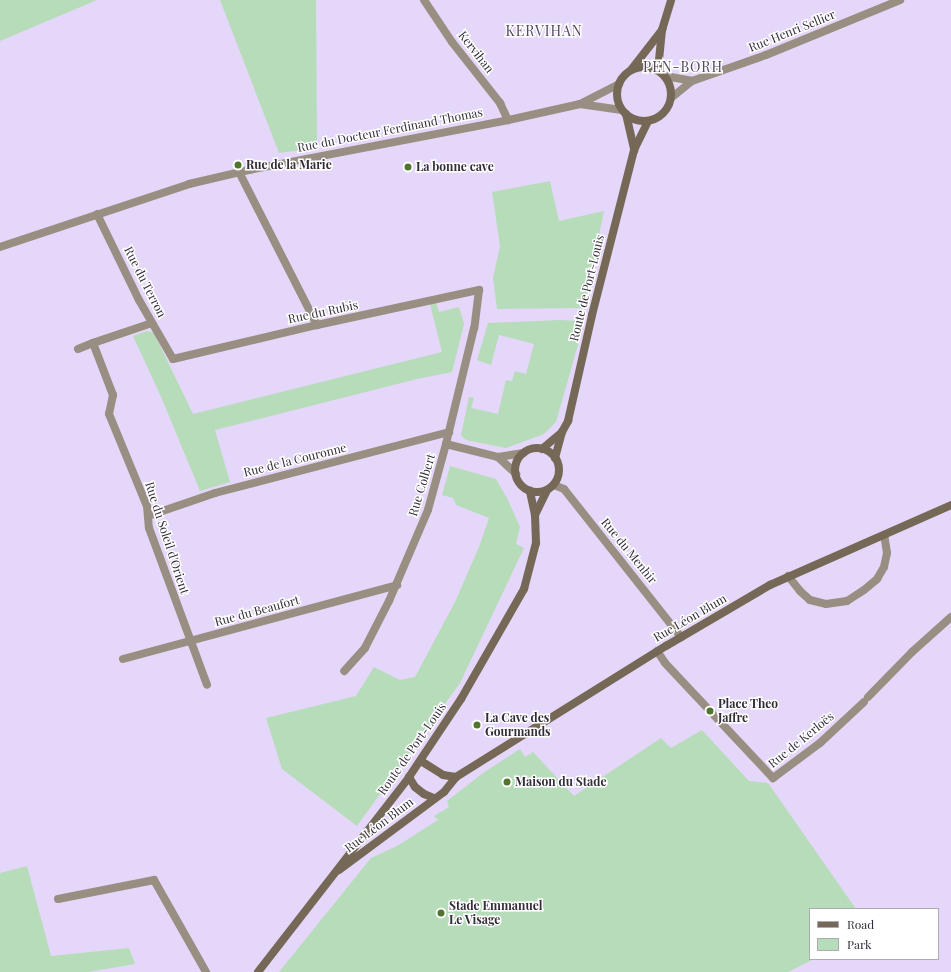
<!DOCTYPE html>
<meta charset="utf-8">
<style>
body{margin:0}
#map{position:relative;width:951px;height:972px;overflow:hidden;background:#e5d7f9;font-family:"Playfair Display",serif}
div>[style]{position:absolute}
.green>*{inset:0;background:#b6dcba}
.street>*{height:8px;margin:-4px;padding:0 4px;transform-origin:4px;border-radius:4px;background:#988e82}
.secondary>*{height:8px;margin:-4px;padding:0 4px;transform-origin:4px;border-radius:4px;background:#766856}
.secondary>.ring{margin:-4px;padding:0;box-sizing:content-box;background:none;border:8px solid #766856;border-radius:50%}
.dots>*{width:11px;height:11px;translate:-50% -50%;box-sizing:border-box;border:2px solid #fff;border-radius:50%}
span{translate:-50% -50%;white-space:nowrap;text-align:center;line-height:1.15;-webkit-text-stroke:3px #fff;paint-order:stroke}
.street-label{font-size:12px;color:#322c39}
.poi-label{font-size:12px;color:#322c39;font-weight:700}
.left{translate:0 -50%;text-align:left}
.quarter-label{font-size:14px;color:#534762;letter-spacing:1px}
.legend{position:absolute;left:809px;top:908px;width:130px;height:52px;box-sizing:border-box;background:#fff;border:1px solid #adabb0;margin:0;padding:5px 7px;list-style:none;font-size:12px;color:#322c39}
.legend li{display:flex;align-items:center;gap:8px;height:20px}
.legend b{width:20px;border:1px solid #adabb0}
</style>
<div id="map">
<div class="green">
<div style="clip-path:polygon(0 0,97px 0,0 41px)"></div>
<div style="clip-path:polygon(220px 0,316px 0,317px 148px,279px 153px)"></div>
<div style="clip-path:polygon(550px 181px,559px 221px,604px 211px,584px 308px,497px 309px,493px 278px,500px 246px,492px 192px)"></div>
<div style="clip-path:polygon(436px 302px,439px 312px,459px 307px,464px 324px,452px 372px,417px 379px,215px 430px,230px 482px,200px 491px,162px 399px,133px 336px,147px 331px,154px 333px,193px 414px,442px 352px,430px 304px)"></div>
<div style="clip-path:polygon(560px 320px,579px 321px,583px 327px,556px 422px,544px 434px,506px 448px,466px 440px,461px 435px,469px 397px,474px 398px,471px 408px,498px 414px,506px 380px,512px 381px,515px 371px,526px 374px,534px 344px,499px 335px,491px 365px,477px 360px,488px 323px)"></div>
<div style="clip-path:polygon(450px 466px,496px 479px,508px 500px,520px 527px,516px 544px,524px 548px,460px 683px,357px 826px,282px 769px,266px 718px,356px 696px,374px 667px,400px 680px,415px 677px,455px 602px,479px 547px,489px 518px,456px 505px,453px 498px,442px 495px)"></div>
<div style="clip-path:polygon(702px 730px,749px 781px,768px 783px,856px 909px,810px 909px,810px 959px,814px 959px,788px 972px,279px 972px,371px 858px,397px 846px,438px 820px,434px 816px,449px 807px,447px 801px,483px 773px,520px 749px,525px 757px,533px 752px,574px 796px,661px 738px,671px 748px)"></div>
<div style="clip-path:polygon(27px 866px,51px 956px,129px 948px,135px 964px,88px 972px,0 972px,0 873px)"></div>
</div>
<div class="street">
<div style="left:424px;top:0;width:50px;rotate:56.3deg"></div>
<div style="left:452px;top:42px;width:78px;rotate:51.8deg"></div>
<div style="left:500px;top:103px;width:19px;rotate:65deg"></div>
<div style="left:665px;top:76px;width:27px;rotate:10deg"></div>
<div style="left:671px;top:98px;width:27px;rotate:-39deg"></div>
<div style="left:692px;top:81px;width:78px;rotate:-19.4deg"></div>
<div style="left:766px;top:55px;width:145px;rotate:-22.3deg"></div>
<div style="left:580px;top:104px;width:42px;rotate:8.1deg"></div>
<div style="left:239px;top:172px;width:172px;rotate:63deg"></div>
<div style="left:97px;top:214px;width:96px;rotate:64deg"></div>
<div style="left:139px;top:300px;width:68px;rotate:60deg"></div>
<div style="left:173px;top:359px;width:148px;rotate:-13.3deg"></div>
<div style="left:317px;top:325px;width:166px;rotate:-12.2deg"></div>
<div style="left:479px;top:290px;width:38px;rotate:97deg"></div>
<div style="left:474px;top:328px;width:119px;rotate:103.6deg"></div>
<div style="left:446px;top:444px;width:68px;rotate:105.3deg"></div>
<div style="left:428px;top:510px;width:99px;rotate:113.2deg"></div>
<div style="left:389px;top:601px;width:53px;rotate:117.1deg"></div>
<div style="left:365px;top:648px;width:31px;rotate:132deg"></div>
<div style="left:0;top:247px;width:199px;rotate:-18.4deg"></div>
<div style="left:189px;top:184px;width:62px;rotate:-13.1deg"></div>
<div style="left:249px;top:170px;width:264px;rotate:-10.9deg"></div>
<div style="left:508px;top:120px;width:74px;rotate:-12.5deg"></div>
<div style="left:580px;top:104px;width:44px;rotate:-27.1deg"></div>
<div style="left:152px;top:323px;width:62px;rotate:161.3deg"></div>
<div style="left:93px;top:343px;width:56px;rotate:69deg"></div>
<div style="left:113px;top:395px;width:19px;rotate:102deg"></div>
<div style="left:109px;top:414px;width:100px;rotate:67.6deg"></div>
<div style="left:147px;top:506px;width:22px;rotate:85deg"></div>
<div style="left:149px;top:528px;width:167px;rotate:69.7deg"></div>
<div style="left:78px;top:349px;width:16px;rotate:-22deg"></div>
<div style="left:446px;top:444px;width:54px;rotate:14deg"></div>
<div style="left:498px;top:457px;width:26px;rotate:-9deg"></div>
<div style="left:498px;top:457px;width:25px;rotate:43deg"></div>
<div style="left:554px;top:485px;width:11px;rotate:22deg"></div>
<div style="left:564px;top:489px;width:189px;rotate:51.7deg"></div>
<div style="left:148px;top:516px;width:71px;rotate:-18.9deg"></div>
<div style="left:215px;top:493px;width:242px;rotate:-14.6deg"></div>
<div style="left:788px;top:576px;width:19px;rotate:51deg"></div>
<div style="left:800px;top:591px;width:13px;rotate:42deg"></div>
<div style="left:810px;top:600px;width:16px;rotate:14deg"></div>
<div style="left:826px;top:604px;width:21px;rotate:-8deg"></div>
<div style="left:847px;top:601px;width:20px;rotate:-33deg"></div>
<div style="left:864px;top:590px;width:17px;rotate:-40deg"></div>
<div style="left:877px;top:579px;width:14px;rotate:-60deg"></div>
<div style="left:884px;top:567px;width:14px;rotate:-78deg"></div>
<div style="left:887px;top:553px;width:18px;rotate:-99deg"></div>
<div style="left:657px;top:651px;width:14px;rotate:56deg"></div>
<div style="left:665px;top:663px;width:158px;rotate:46.8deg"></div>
<div style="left:773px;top:778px;width:59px;rotate:-36.7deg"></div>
<div style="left:820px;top:743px;width:60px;rotate:-43deg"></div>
<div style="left:123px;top:659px;width:284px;rotate:-15.1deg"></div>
<div style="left:868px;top:697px;width:63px;rotate:-45.6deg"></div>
<div style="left:912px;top:652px;width:52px;rotate:-41.9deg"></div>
<div style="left:58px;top:899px;width:98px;rotate:-11.2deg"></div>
<div style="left:154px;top:880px;width:106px;rotate:60.5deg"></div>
</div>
<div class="secondary">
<div class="ring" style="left:617px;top:67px;width:46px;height:46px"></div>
<div style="left:631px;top:70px;width:51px;rotate:-52.2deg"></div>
<div style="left:658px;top:70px;width:40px;rotate:-84.3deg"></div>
<div style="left:662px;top:30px;width:31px;rotate:-73deg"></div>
<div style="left:626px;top:114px;width:37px;rotate:77deg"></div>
<div class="ring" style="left:515px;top:448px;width:36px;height:36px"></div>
<div style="left:542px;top:449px;width:26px;rotate:-40deg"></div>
<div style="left:555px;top:458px;width:27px;rotate:-75deg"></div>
<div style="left:562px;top:432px;width:13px;rotate:-61deg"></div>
<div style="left:568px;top:421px;width:109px;rotate:-77.2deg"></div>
<div style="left:592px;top:315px;width:170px;rotate:-75.7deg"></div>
<div style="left:634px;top:150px;width:32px;rotate:-64deg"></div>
<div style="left:535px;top:515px;width:28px;rotate:-64deg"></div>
<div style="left:421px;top:761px;width:26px;rotate:32deg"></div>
<div style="left:443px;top:775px;width:13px;rotate:9deg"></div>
<div style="left:409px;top:777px;width:12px;rotate:59deg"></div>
<div style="left:415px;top:787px;width:11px;rotate:38deg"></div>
<div style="left:424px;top:794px;width:11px;rotate:22deg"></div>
<div style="left:339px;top:870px;width:131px;rotate:-36.6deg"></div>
<div style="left:444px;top:792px;width:19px;rotate:-51deg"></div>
<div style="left:456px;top:777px;width:248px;rotate:-32deg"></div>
<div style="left:666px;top:646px;width:121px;rotate:-30.4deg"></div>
<div style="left:770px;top:585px;width:198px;rotate:-23.8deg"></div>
<div style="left:258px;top:972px;width:247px;rotate:-52.2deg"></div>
<div style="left:409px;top:777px;width:94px;rotate:-56.3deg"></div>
<div style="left:461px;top:699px;width:127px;rotate:-60.2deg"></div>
<div style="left:524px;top:589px;width:48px;rotate:-75.4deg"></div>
<div style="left:536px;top:543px;width:28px;rotate:-92deg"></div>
<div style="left:535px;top:515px;width:25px;rotate:-102deg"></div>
</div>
<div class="dots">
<div style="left:238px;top:165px;background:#52752d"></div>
<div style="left:408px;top:167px;background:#52752d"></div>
<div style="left:710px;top:711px;background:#52752d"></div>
<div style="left:477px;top:725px;background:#52752d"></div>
<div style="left:507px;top:782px;background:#52752d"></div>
<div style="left:441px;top:913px;background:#52752d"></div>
</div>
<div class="street-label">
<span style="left:792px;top:31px;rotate:-22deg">Rue Henri Sellier</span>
<span style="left:476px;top:52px;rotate:52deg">Kervihan</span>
<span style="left:390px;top:130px;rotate:-11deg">Rue du Docteur Ferdinand Thomas</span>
<span style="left:145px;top:282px;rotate:63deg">Rue du Terron</span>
<span style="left:587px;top:288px;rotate:-76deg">Route de Port-Louis</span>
<span style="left:323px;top:312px;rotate:-12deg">Rue du Rubis</span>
<span style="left:295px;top:460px;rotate:-14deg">Rue de la Couronne</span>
<span style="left:422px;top:485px;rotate:-73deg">Rue Colbert</span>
<span style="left:167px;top:538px;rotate:72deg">Rue du Soleil d'Orient</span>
<span style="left:629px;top:551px;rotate:51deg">Rue du Menhir</span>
<span style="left:257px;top:611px;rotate:-15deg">Rue du Beaufort</span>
<span style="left:690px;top:618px;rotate:-30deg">Rue Léon Blum</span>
<span style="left:801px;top:740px;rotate:-39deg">Rue de Kerloës</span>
<span style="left:412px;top:749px;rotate:-55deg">Route de Port-Louis</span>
<span style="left:379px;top:825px;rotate:-37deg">Rue Léon Blum</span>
</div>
<div class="poi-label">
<span class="left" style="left:246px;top:165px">Rue de la Marie</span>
<span class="left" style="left:416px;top:167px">La bonne cave</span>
<span class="left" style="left:718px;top:711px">Place Theo<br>Jaffre</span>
<span class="left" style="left:485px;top:725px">La Cave des<br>Gourmands</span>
<span class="left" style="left:515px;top:782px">Maison du Stade</span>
<span class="left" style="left:449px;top:913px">Stade Emmanuel<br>Le Visage</span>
</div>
<div class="quarter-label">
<span style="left:544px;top:31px">KERVIHAN</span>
<span style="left:683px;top:67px">PEN-BORH</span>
</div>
<ul class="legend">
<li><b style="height:5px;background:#766856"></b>Road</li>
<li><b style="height:11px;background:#b6dcba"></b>Park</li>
</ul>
</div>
